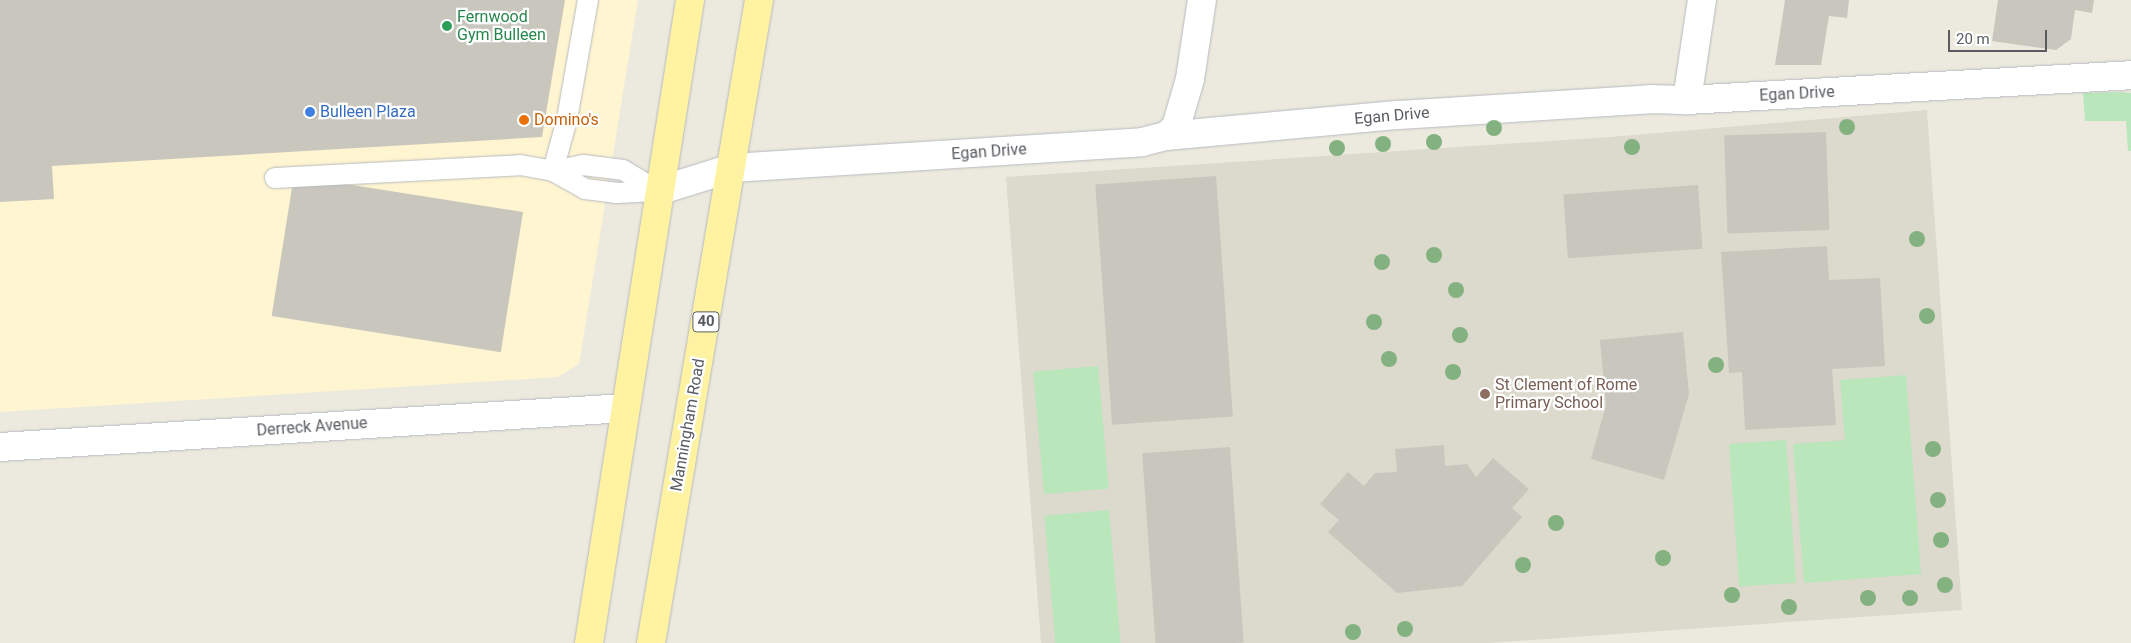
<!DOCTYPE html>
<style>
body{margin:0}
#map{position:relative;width:2131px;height:643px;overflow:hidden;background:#eceade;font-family:Roboto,sans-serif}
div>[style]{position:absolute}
.commercial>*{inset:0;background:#fff5d1}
.education>*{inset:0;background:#dcd9cd}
.green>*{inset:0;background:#b9e6ba;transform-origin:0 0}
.building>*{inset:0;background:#c9c6be;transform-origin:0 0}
.roads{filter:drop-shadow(0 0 1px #b7babf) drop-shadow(0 0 1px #b7babf)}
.lane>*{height:20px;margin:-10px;padding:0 10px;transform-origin:10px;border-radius:10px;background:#fff}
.street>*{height:28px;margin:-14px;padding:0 14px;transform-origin:14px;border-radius:14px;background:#fff}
.primary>*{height:28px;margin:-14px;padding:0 14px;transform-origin:14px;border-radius:14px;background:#fff2a1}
.trees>*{width:16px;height:16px;margin:-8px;border-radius:50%;background:#84b180}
.dots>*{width:14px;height:14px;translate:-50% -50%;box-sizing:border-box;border:2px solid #fff;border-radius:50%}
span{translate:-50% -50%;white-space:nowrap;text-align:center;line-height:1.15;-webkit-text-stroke:4.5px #fff;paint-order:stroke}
.shield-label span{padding:1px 4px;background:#fff;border:1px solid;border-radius:4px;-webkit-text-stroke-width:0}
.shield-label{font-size:15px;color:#585c61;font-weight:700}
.leisure-label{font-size:16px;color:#27864d}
.left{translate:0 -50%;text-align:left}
.street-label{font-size:16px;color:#585c61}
.shop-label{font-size:16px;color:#366cbe}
.food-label{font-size:16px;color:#c56008}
.education-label{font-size:16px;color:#785e54}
.scale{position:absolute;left:1948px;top:30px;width:99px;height:22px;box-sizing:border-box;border:2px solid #585c61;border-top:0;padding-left:6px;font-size:15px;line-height:18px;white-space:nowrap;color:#585c61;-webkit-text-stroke:4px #fff;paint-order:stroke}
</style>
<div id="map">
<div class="commercial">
<div style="clip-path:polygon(0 0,638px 0,579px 364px,558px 377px,0 412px)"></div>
</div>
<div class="education">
<div style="clip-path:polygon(1927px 110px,1962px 610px,1488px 643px,1041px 643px,1006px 177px,1610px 137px)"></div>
</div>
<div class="green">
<div style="clip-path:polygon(2119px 92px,2131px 93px,2131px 151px,2128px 151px,2126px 121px,2085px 121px,2083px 93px)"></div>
<div style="left:1098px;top:366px;width:123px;height:65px;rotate:85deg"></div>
<div style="clip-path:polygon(1906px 375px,1921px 574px,1804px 583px,1793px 444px,1845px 440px,1840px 380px)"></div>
<div style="left:1786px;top:440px;width:143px;height:57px;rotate:86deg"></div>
<div style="left:1109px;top:510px;width:133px;height:65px;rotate:85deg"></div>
</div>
<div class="building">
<div style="clip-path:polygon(0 0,565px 0,542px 137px,52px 166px,54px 199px,0 202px)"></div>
<div style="clip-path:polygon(1785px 0,1849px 0,1847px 18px,1829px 16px,1821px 65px,1775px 65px)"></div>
<div style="clip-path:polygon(1998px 0,2094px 0,2092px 13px,2075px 10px,2071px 39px,2056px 50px,1992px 41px)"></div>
<div style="left:1826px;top:132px;width:98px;height:102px;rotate:88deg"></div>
<div style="left:1216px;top:176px;width:241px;height:121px;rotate:86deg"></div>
<div style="left:1698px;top:185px;width:64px;height:135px;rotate:86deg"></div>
<div style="left:523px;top:212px;width:142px;height:232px;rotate:99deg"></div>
<div style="clip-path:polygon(1827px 246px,1829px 280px,1880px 278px,1885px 366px,1832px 369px,1836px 425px,1745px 430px,1742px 372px,1729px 373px,1721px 252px)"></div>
<div style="clip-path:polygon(1683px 332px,1689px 394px,1664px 480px,1591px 459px,1606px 405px,1600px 340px)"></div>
<div style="clip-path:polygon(1444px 445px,1445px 466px,1467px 464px,1476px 477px,1493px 458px,1529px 489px,1512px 508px,1522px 517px,1462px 586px,1397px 593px,1328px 532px,1339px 520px,1320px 504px,1348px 472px,1364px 486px,1375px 473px,1397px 472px,1395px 449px)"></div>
<div style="left:1230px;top:447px;width:196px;height:88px;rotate:86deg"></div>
</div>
<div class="roads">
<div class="lane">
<div style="left:553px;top:171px;width:54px;rotate:-74.9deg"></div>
<div style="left:567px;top:119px;width:121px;rotate:-80deg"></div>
<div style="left:553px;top:171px;width:31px;rotate:-11deg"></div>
<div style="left:583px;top:165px;width:40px;rotate:7.1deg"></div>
<div style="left:623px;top:170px;width:41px;rotate:31deg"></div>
<div style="left:275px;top:178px;width:245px;rotate:-3deg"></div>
<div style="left:520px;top:165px;width:34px;rotate:10deg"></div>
<div style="left:553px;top:171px;width:37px;rotate:29deg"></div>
<div style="left:585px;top:189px;width:31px;rotate:7deg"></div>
<div style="left:616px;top:193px;width:42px;rotate:-2.7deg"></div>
</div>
<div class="street">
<div style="left:1687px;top:100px;width:101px;rotate:-81.5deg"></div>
<div style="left:1166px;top:136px;width:13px;rotate:-42deg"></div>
<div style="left:1176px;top:127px;width:50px;rotate:-73.7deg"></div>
<div style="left:1190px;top:79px;width:80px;rotate:-81.4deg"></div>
<div style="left:658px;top:191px;width:77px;rotate:-17.3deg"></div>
<div style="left:732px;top:168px;width:411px;rotate:-3.6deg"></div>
<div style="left:1142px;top:142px;width:25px;rotate:-14deg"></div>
<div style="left:1166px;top:136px;width:234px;rotate:-5.2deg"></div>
<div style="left:1399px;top:115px;width:252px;rotate:-3.6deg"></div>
<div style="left:1650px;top:99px;width:37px;rotate:2deg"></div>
<div style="left:1687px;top:100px;width:445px;rotate:-3.2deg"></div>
<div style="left:0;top:447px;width:626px;rotate:-3.57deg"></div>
</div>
<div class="primary">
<div style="left:589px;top:643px;width:651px;rotate:-81.07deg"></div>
<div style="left:651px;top:643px;width:652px;rotate:-80.47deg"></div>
</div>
</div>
<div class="trees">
<div style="left:1847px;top:127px"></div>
<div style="left:1494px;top:128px"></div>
<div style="left:1434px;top:142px"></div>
<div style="left:1383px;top:144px"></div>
<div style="left:1632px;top:147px"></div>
<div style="left:1337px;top:148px"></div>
<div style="left:1917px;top:239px"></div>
<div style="left:1434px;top:255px"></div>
<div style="left:1382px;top:262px"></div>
<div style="left:1456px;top:290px"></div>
<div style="left:1927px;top:316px"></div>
<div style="left:1374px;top:322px"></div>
<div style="left:1460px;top:335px"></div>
<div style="left:1389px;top:359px"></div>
<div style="left:1716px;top:365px"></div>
<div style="left:1453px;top:372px"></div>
<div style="left:1933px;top:449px"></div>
<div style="left:1938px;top:500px"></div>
<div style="left:1556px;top:523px"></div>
<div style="left:1941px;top:540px"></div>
<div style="left:1663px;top:558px"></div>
<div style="left:1523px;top:565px"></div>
<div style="left:1945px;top:585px"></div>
<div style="left:1732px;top:595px"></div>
<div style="left:1868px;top:598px"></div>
<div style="left:1910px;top:598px"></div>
<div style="left:1789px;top:607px"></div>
<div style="left:1405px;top:629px"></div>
<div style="left:1353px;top:632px"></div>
</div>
<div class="dots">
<div style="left:447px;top:26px;background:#2e9e5b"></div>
<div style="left:310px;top:112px;background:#3f7fe0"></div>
<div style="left:524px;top:120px;background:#e8710a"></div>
<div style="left:1485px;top:394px;background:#8d6e63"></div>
</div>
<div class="shield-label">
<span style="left:706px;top:322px">40</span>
</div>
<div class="leisure-label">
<span class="left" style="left:457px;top:26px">Fernwood<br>Gym Bulleen</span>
</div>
<div class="street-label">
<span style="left:1797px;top:94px;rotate:-3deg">Egan Drive</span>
<span style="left:1392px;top:116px;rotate:-5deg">Egan Drive</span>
<span style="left:989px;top:152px;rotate:-4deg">Egan Drive</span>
<span style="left:688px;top:425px;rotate:-80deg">Manningham Road</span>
<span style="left:312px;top:427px;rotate:-4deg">Derreck Avenue</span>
</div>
<div class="shop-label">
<span class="left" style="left:320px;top:112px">Bulleen Plaza</span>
</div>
<div class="food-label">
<span class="left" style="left:534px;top:120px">Domino's</span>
</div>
<div class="education-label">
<span class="left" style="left:1495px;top:394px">St Clement of Rome<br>Primary School</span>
</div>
<div class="scale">20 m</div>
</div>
